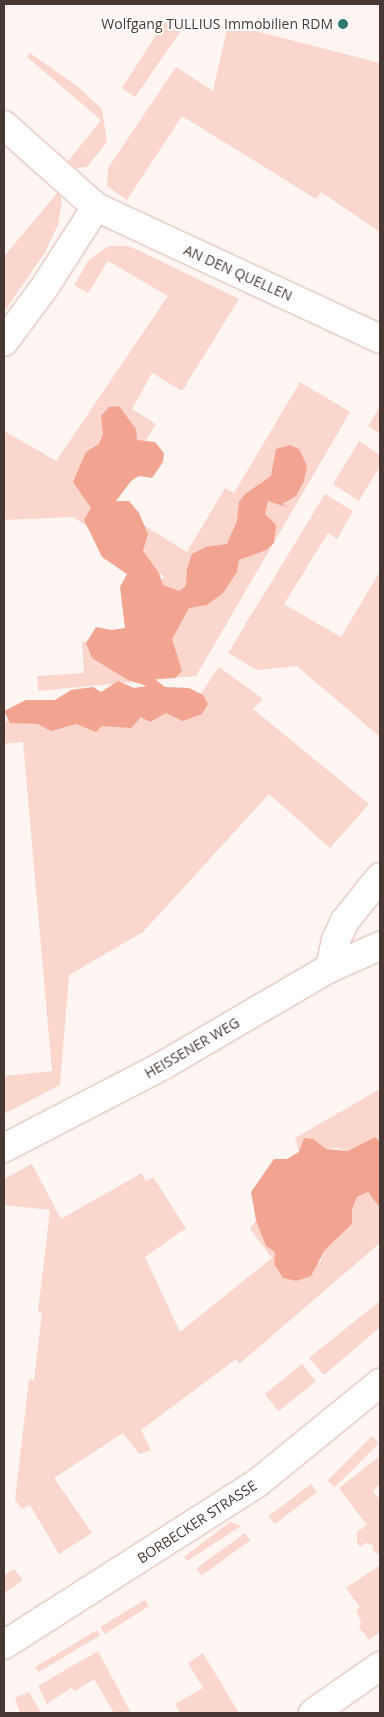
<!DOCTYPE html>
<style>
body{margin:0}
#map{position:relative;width:384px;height:1717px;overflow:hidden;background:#fff6f4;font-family:"Open Sans",sans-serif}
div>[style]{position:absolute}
.green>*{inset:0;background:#fad6cd;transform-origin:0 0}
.forest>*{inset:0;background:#f2a491}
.roads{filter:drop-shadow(0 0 1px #dab3a9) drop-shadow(0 0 1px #dab3a9)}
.minor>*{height:28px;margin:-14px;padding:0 14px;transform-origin:14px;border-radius:14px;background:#fff}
.tertiary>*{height:28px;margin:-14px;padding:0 14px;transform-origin:14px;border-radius:14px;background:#fff}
.dots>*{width:14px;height:14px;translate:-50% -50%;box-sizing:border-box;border:2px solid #fff;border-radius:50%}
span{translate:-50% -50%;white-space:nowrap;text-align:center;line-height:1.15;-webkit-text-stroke:4px #fff;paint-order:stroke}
.poi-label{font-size:14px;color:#483834}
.right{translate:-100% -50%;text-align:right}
.street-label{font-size:14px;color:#483834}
.frame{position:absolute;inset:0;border:5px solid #483834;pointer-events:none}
</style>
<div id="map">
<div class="green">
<div style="clip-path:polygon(166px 19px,185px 25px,135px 97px,122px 88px)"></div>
<div style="clip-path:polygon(228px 24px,380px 63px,380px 232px,321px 192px,316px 199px,182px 116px,127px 200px,107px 186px,108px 168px,176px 67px,213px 91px)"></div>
<div style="clip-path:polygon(30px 53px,78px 87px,102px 109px,107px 142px,87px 167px,76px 168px,68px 161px,101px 120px,27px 57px)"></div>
<div style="clip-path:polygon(58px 192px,62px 201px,58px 225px,44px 254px,4px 312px,4px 253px,6px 254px)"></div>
<div style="clip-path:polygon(109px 246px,128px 246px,140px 251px,239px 299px,182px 391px,152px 373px,132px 409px,156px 424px,108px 503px,187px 552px,225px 488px,234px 493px,300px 382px,350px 412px,196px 676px,38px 691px,37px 676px,84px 673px,82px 642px,126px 644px,164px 576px,73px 517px,4px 520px,4px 431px,56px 461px,168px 296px,108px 261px,88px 293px,74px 285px,89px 260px)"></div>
<div style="clip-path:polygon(380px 406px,380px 434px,368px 426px)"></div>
<div style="clip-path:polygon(359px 441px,380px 455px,380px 466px,359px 501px,333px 484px)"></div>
<div style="clip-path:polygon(325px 494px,353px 511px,337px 539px,328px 533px,284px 604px,341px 637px,380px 571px,380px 737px,297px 666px,257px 670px,228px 653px)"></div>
<div style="clip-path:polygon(219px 667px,263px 699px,253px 709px,369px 804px,330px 848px,269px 794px,143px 932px,69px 975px,60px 1085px,4px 1114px,4px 1076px,52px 1071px,23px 742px,4px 744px,4px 721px,190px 709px)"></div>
<div style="clip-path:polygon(380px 1089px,380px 1142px,374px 1137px,349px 1151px,336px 1148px,299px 1152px,295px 1138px)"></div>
<div style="clip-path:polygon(32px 1164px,61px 1219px,142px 1173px,146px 1181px,153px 1177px,186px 1228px,145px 1257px,180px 1332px,272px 1258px,250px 1229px,256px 1220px,275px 1252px,274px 1264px,283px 1278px,296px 1281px,321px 1261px,325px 1250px,352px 1224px,352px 1210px,357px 1197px,368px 1192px,380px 1208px,380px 1243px,239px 1364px,236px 1359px,141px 1430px,151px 1450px,139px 1454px,123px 1433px,54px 1478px,92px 1533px,59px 1554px,30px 1505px,22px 1509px,15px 1500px,29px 1379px,34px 1380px,42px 1313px,38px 1312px,50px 1210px,4px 1205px,4px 1179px)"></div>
<div style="clip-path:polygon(380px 1301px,380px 1327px,324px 1375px,309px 1358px)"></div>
<div style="left:302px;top:1364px;width:22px;height:48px;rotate:51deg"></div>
<div style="left:372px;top:1436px;width:10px;height:63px;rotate:45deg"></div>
<div style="clip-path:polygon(380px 1456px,380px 1484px,373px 1491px,380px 1500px,380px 1556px,373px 1550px,373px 1545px,366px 1543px,360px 1547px,357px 1542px,357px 1532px,367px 1525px,339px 1488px)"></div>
<div style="left:311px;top:1484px;width:10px;height:53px;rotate:53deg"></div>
<div style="clip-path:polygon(230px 1522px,241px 1526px,187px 1561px,184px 1557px)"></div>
<div style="left:245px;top:1533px;width:9px;height:60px;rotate:54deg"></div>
<div style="clip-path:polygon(380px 1565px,380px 1632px,369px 1640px,359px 1627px,361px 1622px,356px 1610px,360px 1607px,346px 1588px)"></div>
<div style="clip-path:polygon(14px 1569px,23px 1580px,4px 1593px,4px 1575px)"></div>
<div style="clip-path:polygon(145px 1600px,149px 1606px,105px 1634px,100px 1627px)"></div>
<div style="left:97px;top:1630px;width:6px;height:72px;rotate:59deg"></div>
<div style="clip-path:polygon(98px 1651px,131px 1713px,114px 1713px,94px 1679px,75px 1691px,71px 1688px,47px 1704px,38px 1686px)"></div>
<div style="clip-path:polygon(203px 1653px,239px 1713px,180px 1713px,175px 1704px,203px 1688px,188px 1663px)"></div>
<div style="clip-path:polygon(29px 1692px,41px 1713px,20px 1713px,15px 1698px)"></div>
</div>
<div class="forest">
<div style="clip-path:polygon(119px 406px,136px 429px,137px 440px,155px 442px,164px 453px,163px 462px,152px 478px,139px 476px,131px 481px,116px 501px,129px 501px,139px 513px,148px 534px,143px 551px,159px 573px,163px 585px,179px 591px,186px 586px,187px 569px,192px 554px,206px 547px,227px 544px,237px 521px,239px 502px,245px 494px,271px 476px,276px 449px,290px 445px,299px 449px,307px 466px,304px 481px,296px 496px,282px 504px,289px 508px,268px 501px,265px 514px,276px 525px,274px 543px,266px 550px,239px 560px,237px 572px,223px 593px,207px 605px,189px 608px,172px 639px,182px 671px,175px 678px,155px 679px,165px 687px,189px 688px,203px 695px,208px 704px,202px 714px,183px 721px,166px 713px,150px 722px,141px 717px,131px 728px,102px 726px,96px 732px,76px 724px,51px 731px,38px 724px,10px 723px,4px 711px,26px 700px,55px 700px,71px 690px,93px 687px,101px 692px,118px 681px,134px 688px,147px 686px,128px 680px,92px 658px,86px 643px,96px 627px,112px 630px,125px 628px,120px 587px,127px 574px,102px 557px,84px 520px,91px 508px,73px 482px,86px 452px,99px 444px,103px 434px,101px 416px,109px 407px)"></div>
<div style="clip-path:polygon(375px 1137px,380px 1142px,380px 1208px,368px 1192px,357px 1197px,352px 1210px,352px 1224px,325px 1250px,311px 1276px,296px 1281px,283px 1278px,274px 1264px,275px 1252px,266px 1246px,256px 1220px,251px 1192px,274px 1159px,287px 1159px,299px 1152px,304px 1138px,313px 1139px,326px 1149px,348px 1151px)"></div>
</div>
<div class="roads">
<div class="minor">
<div style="left:4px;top:125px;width:123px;rotate:41.7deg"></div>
<div style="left:96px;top:207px;width:313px;rotate:24.9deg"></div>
<div style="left:4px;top:342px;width:67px;rotate:-53.5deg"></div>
<div style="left:44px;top:288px;width:96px;rotate:-57.3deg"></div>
<div style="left:330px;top:968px;width:29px;rotate:-78deg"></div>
<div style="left:336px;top:940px;width:21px;rotate:-65deg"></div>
<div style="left:345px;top:921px;width:56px;rotate:-51.5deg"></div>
<div style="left:4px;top:1148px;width:178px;rotate:-27.4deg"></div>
<div style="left:162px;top:1066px;width:194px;rotate:-30.3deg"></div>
<div style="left:330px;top:968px;width:55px;rotate:-23.7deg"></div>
<div style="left:313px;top:1713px;width:82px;rotate:-35deg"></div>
</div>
<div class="tertiary">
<div style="left:4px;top:1645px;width:299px;rotate:-32.6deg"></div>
<div style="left:256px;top:1484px;width:160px;rotate:-39.2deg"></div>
</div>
</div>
<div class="dots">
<div style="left:343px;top:24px;background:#30776e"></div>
</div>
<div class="poi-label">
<span class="right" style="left:333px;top:24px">Wolfgang TULLIUS Immobilien RDM</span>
</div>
<div class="street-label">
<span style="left:238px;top:273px;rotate:24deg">AN DEN QUELLEN</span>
<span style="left:192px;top:1048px;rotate:-30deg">HEISSENER WEG</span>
<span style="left:197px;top:1522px;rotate:-33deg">BORBECKER STRASSE</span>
</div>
<div class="frame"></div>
</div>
